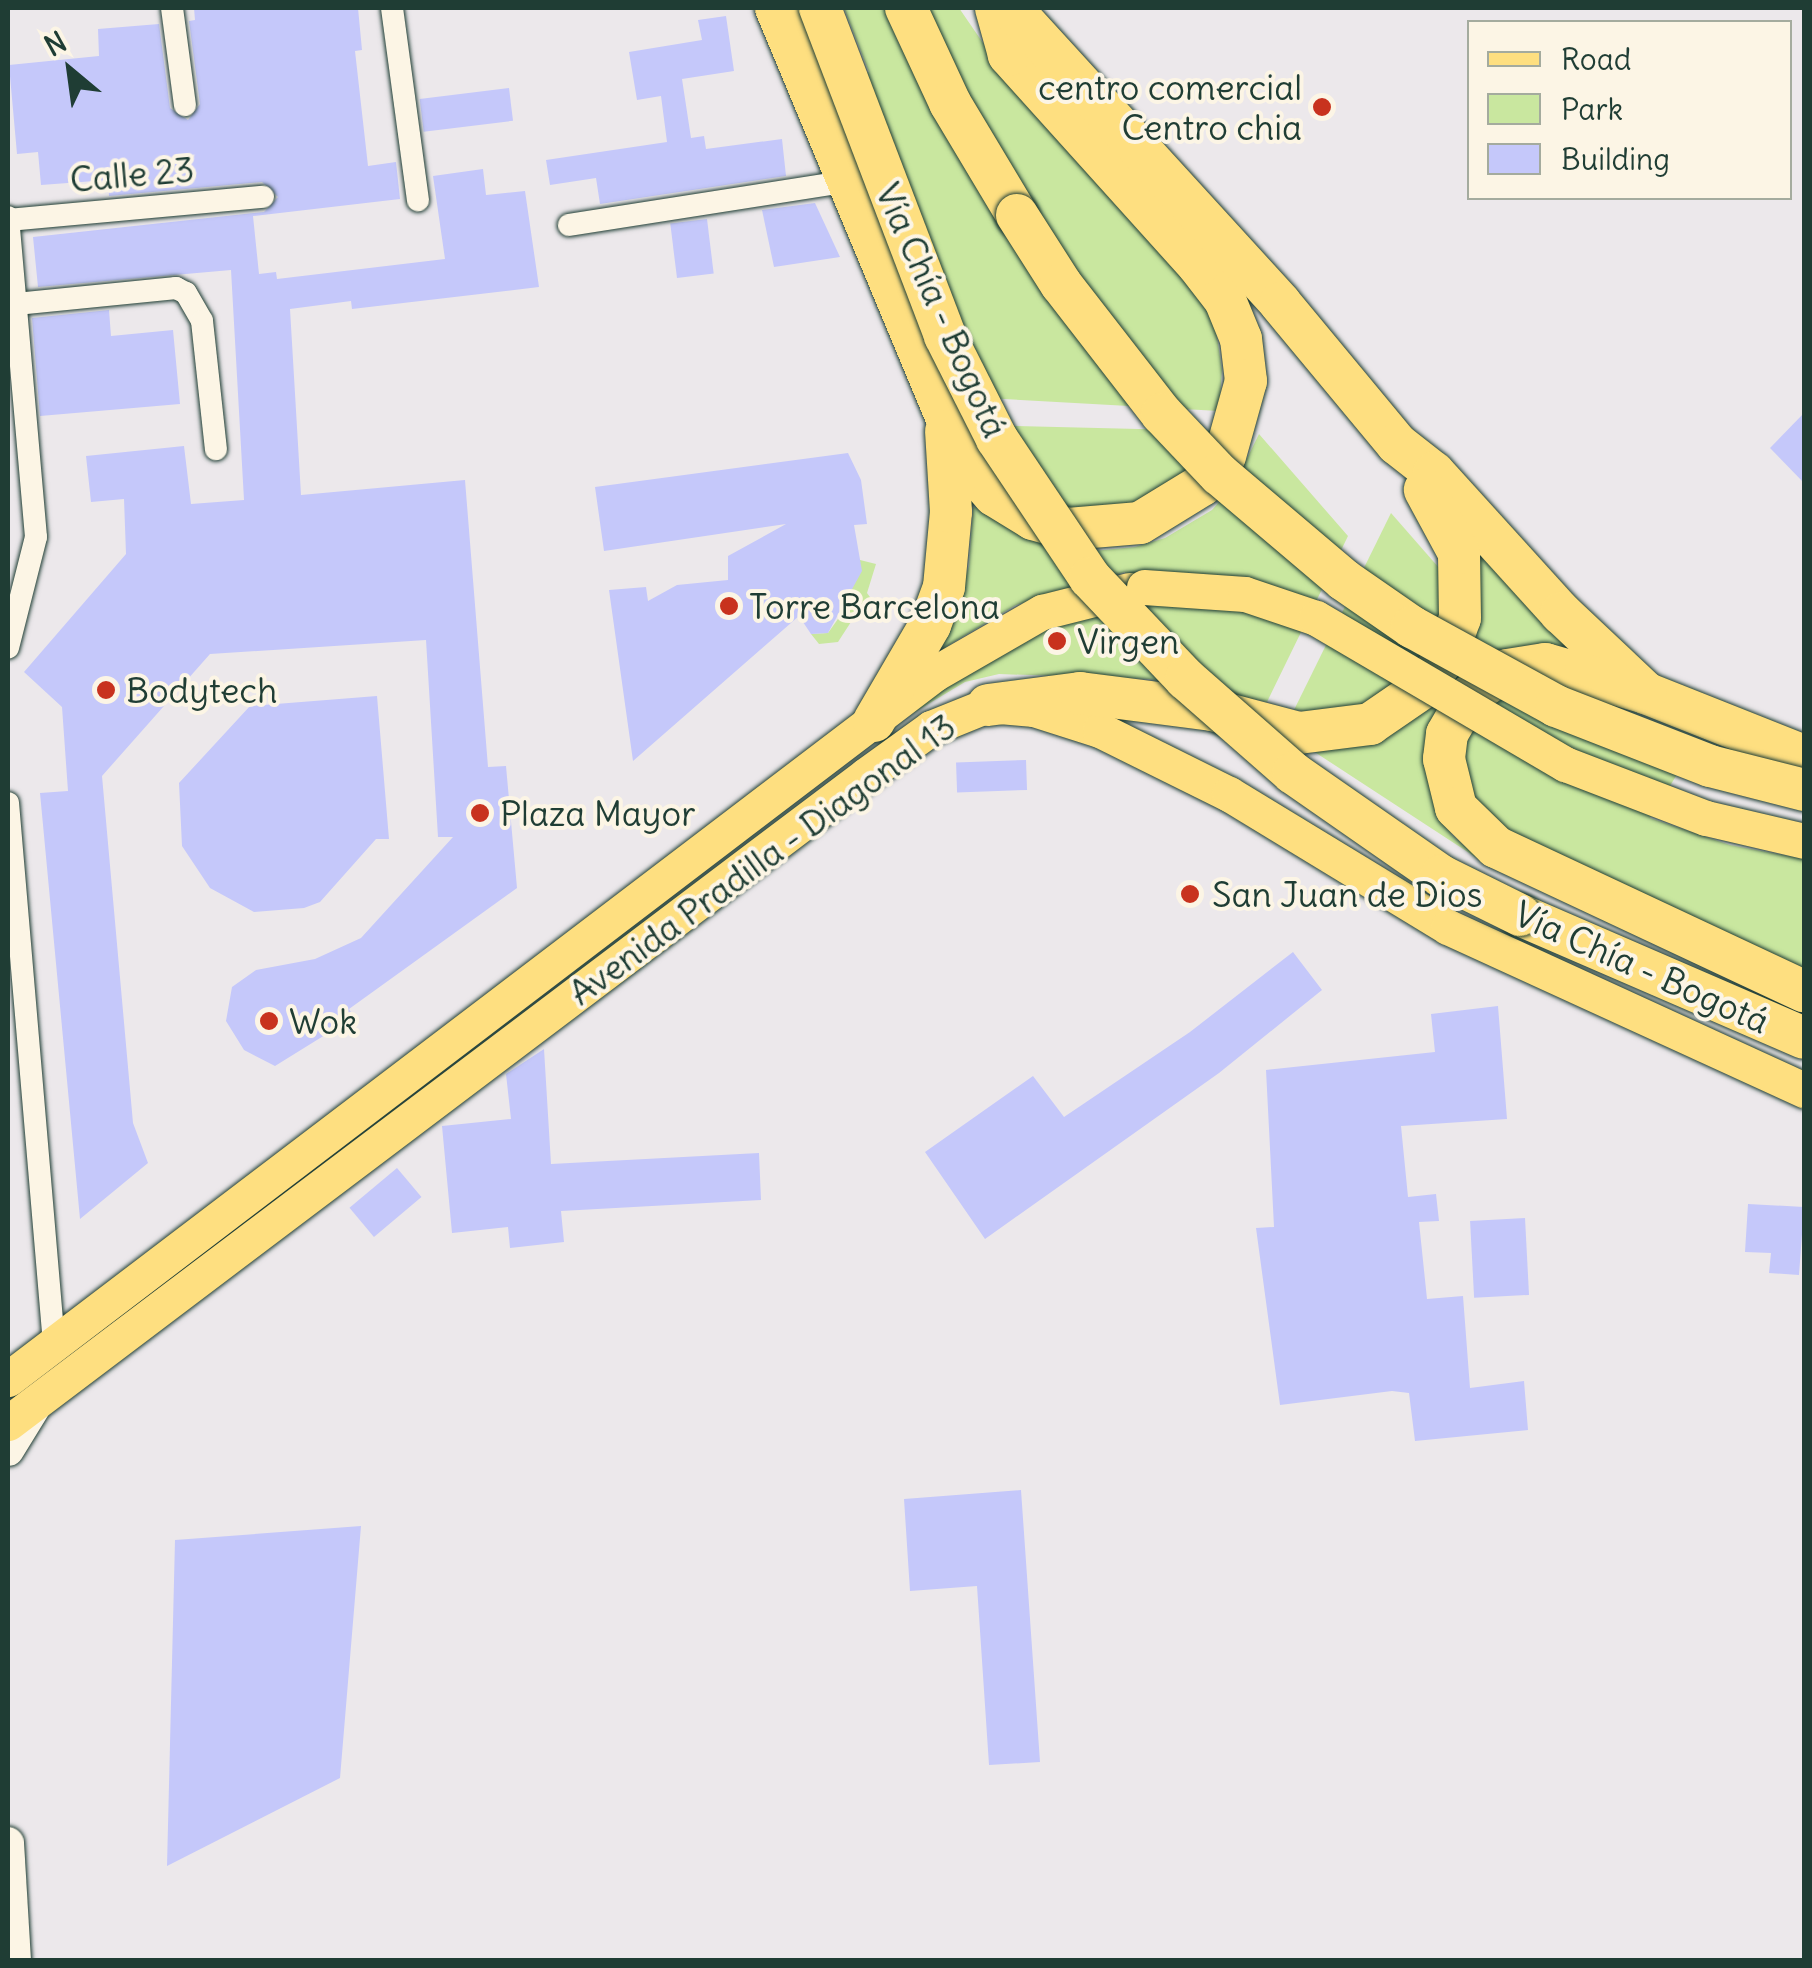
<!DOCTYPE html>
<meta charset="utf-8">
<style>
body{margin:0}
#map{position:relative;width:1812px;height:1968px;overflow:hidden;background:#ece8eb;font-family:Delius,sans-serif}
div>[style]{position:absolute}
.green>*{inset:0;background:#c9e79f}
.building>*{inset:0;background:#c5c8fa;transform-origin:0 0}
.roads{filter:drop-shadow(0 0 2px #1f3d34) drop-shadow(0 0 2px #1f3d34)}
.street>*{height:22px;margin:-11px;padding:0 11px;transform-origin:11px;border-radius:11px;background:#fcf5e5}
.secondary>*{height:32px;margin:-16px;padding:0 16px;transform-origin:16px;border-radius:16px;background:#fcf5e5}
.primary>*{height:35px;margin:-17.5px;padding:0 17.5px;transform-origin:17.5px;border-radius:17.5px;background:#fedf80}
.highway>*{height:42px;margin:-21px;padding:0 21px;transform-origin:21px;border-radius:21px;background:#fedf80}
.bridges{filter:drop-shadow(0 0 2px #1f3d34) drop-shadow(0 0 2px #1f3d34)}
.primary-bridge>*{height:35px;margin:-17.5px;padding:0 17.5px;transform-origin:17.5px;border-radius:17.5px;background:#fedf80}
.highway-bridge>*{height:42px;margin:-21px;padding:0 21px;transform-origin:21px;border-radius:21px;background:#fedf80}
.dots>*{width:28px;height:28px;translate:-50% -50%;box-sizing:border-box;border:5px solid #fcf5e5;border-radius:50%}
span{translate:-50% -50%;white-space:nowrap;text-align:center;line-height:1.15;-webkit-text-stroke:8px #fcf5e5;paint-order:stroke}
.poi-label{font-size:35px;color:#1f3d34}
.right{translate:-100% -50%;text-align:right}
.left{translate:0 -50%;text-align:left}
.street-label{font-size:35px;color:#1f3d34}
.frame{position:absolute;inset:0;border:10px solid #1f3d34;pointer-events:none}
.legend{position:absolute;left:1467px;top:20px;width:325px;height:180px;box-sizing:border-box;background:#fcf5e5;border:2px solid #a4ab9e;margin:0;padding:12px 18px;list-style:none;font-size:30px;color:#1f3d34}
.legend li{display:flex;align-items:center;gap:20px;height:50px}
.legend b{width:50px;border:2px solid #a4ab9e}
.north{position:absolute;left:20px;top:20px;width:100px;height:100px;-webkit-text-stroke:8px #fcf5e5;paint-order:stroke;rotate:331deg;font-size:28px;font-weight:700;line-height:40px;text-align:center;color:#1f3d34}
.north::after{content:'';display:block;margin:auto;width:35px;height:45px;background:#1f3d34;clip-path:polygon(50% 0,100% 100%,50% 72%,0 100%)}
</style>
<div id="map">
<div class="green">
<div style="clip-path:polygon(844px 8px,884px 8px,900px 46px,935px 30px,926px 8px,959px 8px,1021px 98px,1193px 283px,1215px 324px,1222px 370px,1219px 411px,950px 396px,822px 90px,869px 72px)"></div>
<div style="clip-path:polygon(978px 425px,1221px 431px,1203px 466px,1135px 508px,1082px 512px,1049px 500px)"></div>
<div style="clip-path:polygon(1259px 434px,1348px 536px,1267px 702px,1149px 679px,999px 674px,965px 682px,900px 721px,989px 651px,1040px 623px,1132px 602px,1125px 572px,1016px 605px,942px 649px,969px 566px,973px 508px,984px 504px,1093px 551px,1135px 547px,1165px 538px,1212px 510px,1234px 485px)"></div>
<div style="clip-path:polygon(1391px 513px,1440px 569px,1441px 613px,1426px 653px,1400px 683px,1370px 702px,1331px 714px,1294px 710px)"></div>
<div style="clip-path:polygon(1477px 540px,1577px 647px,1535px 644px,1495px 655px,1432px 797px,1452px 835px,1483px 862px,1310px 749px,1478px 616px)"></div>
<div style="clip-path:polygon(860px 560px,876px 564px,867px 593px,875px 604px,860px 608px,838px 642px,819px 644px,811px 634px,828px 633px,845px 609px)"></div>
<div style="clip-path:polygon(1493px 694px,1606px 705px,1699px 739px,1650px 818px,1730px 845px,1804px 859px,1804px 975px,1512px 837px,1463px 788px,1459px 741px)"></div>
</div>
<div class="building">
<div style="clip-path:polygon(194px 8px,358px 8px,362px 50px,355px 51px,368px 166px,396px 162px,400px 199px,253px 216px,259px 274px,276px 272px,277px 279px,445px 259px,433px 176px,483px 169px,486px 195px,525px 191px,539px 287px,352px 309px,351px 301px,290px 309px,301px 495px,465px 480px,488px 767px,506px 766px,517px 888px,349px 1009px,354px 1017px,275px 1066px,244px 1050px,226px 1021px,232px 987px,256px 970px,315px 959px,361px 938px,453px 837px,438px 837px,426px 640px,210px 654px,102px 776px,133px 1123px,148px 1163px,80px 1219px,40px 793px,68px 791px,62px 707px,24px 672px,126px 554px,124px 499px,91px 502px,86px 456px,184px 446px,191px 504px,244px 500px,231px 270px,38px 287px,33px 237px,264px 212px,278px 197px,262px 182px,109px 196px,108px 180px,41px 185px,38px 152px,17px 154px,9px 65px,99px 56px,98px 29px,159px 24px,170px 108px,188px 120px,200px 104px,189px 21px,195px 20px)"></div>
<div style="clip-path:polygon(726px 16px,734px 71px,682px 79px,691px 138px,704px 136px,706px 149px,782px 139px,786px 176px,600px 204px,596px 178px,550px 185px,546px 160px,667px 142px,661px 96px,637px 100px,629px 52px,702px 40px,698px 20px)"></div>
<div style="left:509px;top:88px;width:33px;height:90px;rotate:83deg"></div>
<div style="clip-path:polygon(815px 203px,840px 257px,774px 267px,762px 210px)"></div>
<div style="left:707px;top:219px;width:55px;height:37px;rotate:83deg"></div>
<div style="clip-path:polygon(109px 310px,111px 336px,173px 330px,180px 404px,40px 416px,32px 318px)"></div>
<div style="clip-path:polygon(1804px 413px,1804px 483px,1770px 448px)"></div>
<div style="clip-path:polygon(848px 453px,861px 480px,867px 524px,854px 525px,862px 571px,828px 633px,811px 634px,799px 616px,633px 761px,609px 590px,646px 587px,648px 601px,677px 585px,728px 580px,728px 556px,786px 524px,604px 551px,595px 487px)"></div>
<div style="clip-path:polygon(377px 696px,389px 839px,376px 839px,320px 902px,304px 908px,254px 912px,210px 888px,182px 846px,179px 783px,250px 706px)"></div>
<div style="left:1026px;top:760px;width:30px;height:70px;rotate:88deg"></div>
<div style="clip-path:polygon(1293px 952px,1322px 990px,1219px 1073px,985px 1239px,925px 1152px,1033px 1076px,1064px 1117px,1190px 1032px)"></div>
<div style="clip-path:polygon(1498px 1006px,1507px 1119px,1401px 1126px,1408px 1197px,1436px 1194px,1439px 1221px,1419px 1222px,1427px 1299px,1463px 1296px,1470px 1388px,1524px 1381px,1528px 1430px,1415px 1441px,1409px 1393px,1392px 1391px,1280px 1405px,1256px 1228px,1274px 1227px,1266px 1070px,1435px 1052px,1431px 1014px)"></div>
<div style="clip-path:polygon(544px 1049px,551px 1164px,759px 1153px,761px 1200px,561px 1211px,564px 1242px,510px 1248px,508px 1227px,452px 1233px,442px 1126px,511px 1119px,506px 1074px)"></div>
<div style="left:397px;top:1168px;width:38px;height:62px;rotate:50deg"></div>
<div style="clip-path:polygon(1748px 1204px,1804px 1207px,1799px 1275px,1769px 1273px,1771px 1253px,1745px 1252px)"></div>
<div style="left:1525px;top:1218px;width:77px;height:55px;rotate:87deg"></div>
<div style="clip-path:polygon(1021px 1490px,1040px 1762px,989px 1765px,977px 1586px,910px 1591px,904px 1499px)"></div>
<div style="clip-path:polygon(361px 1526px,340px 1778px,167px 1866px,175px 1540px)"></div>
</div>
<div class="roads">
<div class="street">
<div style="left:172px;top:8px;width:98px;rotate:82.4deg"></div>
<div style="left:392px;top:8px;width:194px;rotate:82.3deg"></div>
<div style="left:8px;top:217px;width:321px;rotate:85deg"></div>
<div style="left:36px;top:537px;width:114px;rotate:104.2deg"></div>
<div style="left:8px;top:220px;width:256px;rotate:-5.2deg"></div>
<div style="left:569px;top:225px;width:277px;rotate:-8.9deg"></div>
<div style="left:16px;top:304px;width:161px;rotate:-5.7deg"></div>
<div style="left:176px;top:288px;width:11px;rotate:27deg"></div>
<div style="left:186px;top:293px;width:32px;rotate:60deg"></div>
<div style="left:202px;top:321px;width:129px;rotate:83.8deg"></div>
<div style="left:8px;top:803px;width:543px;rotate:85.14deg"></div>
</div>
<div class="secondary">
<div style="left:8px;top:1450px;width:55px;rotate:-58.3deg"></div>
<div style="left:8px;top:1843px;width:117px;rotate:86.6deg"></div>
</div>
<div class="primary">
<div style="left:8px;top:1379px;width:1164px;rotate:-37.28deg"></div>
<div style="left:934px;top:674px;width:125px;rotate:-29.9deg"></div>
<div style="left:1042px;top:612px;width:90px;rotate:-14.2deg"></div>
<div style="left:8px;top:1423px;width:1075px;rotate:-37.06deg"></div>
<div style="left:866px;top:775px;width:80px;rotate:-35.9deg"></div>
<div style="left:931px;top:728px;width:61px;rotate:-22deg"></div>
<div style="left:988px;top:705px;width:46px;rotate:5deg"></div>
<div style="left:1034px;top:709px;width:69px;rotate:17.7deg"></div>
<div style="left:1100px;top:730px;width:144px;rotate:26.4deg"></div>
<div style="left:1229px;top:794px;width:256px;rotate:31.3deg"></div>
<div style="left:1448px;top:927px;width:392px;rotate:24.6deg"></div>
</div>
<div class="highway">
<div style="left:776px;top:8px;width:492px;rotate:67.4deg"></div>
<div style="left:965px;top:462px;width:44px;rotate:48.7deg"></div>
<div style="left:994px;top:495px;width:46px;rotate:31.6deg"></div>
<div style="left:1033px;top:519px;width:36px;rotate:16deg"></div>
<div style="left:1068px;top:529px;width:72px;rotate:-4.8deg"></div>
<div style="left:1140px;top:523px;width:73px;rotate:-31.5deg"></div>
<div style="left:1202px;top:485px;width:37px;rotate:-52deg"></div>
<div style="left:1225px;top:456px;width:78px;rotate:-74.4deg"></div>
<div style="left:1246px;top:381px;width:42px;rotate:-96.8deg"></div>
<div style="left:1241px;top:339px;width:42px;rotate:-112.3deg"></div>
<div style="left:1225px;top:300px;width:44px;rotate:-127.6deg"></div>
<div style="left:1198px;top:265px;width:283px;rotate:-132deg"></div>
<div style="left:1009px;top:55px;width:49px;rotate:-105.5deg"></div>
<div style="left:906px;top:8px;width:105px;rotate:65.1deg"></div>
<div style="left:950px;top:103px;width:131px;rotate:59.1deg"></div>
<div style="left:1011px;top:8px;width:399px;rotate:47.6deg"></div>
<div style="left:1280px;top:303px;width:183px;rotate:50.3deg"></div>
<div style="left:1397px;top:444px;width:47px;rotate:38.1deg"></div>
<div style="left:1434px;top:473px;width:189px;rotate:47.8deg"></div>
<div style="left:1561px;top:613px;width:117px;rotate:43.3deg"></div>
<div style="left:988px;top:705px;width:93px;rotate:-7.4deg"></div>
<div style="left:1080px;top:693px;width:133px;rotate:7.3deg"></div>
<div style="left:1212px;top:710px;width:90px;rotate:14.8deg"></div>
<div style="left:1299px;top:733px;width:72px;rotate:-7.2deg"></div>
<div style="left:1370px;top:724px;width:65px;rotate:-34.4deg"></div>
<div style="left:1424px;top:687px;width:38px;rotate:-55deg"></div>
<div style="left:1446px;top:656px;width:40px;rotate:-69.8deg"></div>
<div style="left:1460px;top:618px;width:65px;rotate:-90.9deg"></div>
<div style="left:1459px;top:553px;width:72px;rotate:-118.4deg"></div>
<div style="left:874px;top:721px;width:111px;rotate:-59.7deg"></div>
<div style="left:930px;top:625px;width:40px;rotate:-69.8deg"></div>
<div style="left:944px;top:587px;width:75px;rotate:-84.7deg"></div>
<div style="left:951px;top:512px;width:81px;rotate:-93.5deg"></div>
<div style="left:1804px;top:756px;width:170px;rotate:-158.3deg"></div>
<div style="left:1646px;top:693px;width:105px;rotate:-164deg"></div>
<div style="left:1545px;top:664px;width:38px;rotate:171deg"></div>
<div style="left:1507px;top:670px;width:46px;rotate:145.6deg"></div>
<div style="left:1469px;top:696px;width:44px;rotate:120.1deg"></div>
<div style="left:1447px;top:734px;width:25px;rotate:97deg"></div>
<div style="left:1444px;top:759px;width:50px;rotate:76.2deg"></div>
<div style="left:1456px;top:808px;width:56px;rotate:44.3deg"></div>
<div style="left:1496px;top:847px;width:340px;rotate:25.1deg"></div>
<div style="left:1520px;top:915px;width:309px;rotate:23.4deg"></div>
</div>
</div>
<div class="bridges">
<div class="primary-bridge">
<div style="left:1144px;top:587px;width:101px;rotate:4deg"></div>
<div style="left:1245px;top:594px;width:75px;rotate:18.7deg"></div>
<div style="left:1316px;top:618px;width:289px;rotate:30.4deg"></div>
<div style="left:1565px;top:764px;width:151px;rotate:21deg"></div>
<div style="left:1706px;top:818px;width:101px;rotate:13.2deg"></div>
</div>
<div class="highway-bridge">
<div style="left:820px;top:8px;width:351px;rotate:69.1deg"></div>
<div style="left:945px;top:336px;width:115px;rotate:63.2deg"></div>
<div style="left:997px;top:439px;width:167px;rotate:56.2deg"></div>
<div style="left:1090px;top:578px;width:139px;rotate:46.5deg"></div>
<div style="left:1186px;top:679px;width:142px;rotate:41.3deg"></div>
<div style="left:1293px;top:773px;width:180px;rotate:34.8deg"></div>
<div style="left:1441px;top:876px;width:88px;rotate:26.3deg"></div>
<div style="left:1017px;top:215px;width:82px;rotate:57.5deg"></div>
<div style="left:1061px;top:284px;width:165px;rotate:52.2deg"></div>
<div style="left:1162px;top:414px;width:83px;rotate:46.5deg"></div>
<div style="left:1219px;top:474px;width:164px;rotate:40.3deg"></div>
<div style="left:1344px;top:580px;width:83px;rotate:34.7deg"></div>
<div style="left:1412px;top:627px;width:164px;rotate:28.7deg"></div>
<div style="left:1556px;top:706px;width:165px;rotate:21.3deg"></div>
<div style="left:1710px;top:766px;width:97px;rotate:14.3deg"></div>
</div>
</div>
<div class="dots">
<div style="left:1322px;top:107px;background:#c8321e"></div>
<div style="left:729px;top:606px;background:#c8321e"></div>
<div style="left:1057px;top:641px;background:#c8321e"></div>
<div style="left:106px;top:690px;background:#c8321e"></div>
<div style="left:480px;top:813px;background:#c8321e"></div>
<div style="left:1190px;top:894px;background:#c8321e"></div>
<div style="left:269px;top:1021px;background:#c8321e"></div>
</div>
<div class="poi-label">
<span class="right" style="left:1302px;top:107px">centro comercial<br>Centro chia</span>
<span class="left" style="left:749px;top:606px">Torre Barcelona</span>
<span class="left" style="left:1077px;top:641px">Virgen</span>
<span class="left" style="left:126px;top:690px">Bodytech</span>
<span class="left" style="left:500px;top:813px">Plaza Mayor</span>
<span class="left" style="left:1212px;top:894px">San Juan de Dios</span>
<span class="left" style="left:289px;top:1021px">Wok</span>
</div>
<div class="street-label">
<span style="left:132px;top:174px;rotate:-5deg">Calle 23</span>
<span style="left:942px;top:310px;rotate:66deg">Vía Chía - Bogotá</span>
<span style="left:762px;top:859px;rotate:-36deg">Avenida Pradilla - Diagonal 13</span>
<span style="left:1642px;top:967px;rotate:24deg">Vía Chía - Bogotá</span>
</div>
<div class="frame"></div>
<ul class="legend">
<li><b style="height:12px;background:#fedf80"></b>Road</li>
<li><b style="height:28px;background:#c9e79f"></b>Park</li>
<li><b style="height:28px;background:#c5c8fa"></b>Building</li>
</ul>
<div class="north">N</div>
</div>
